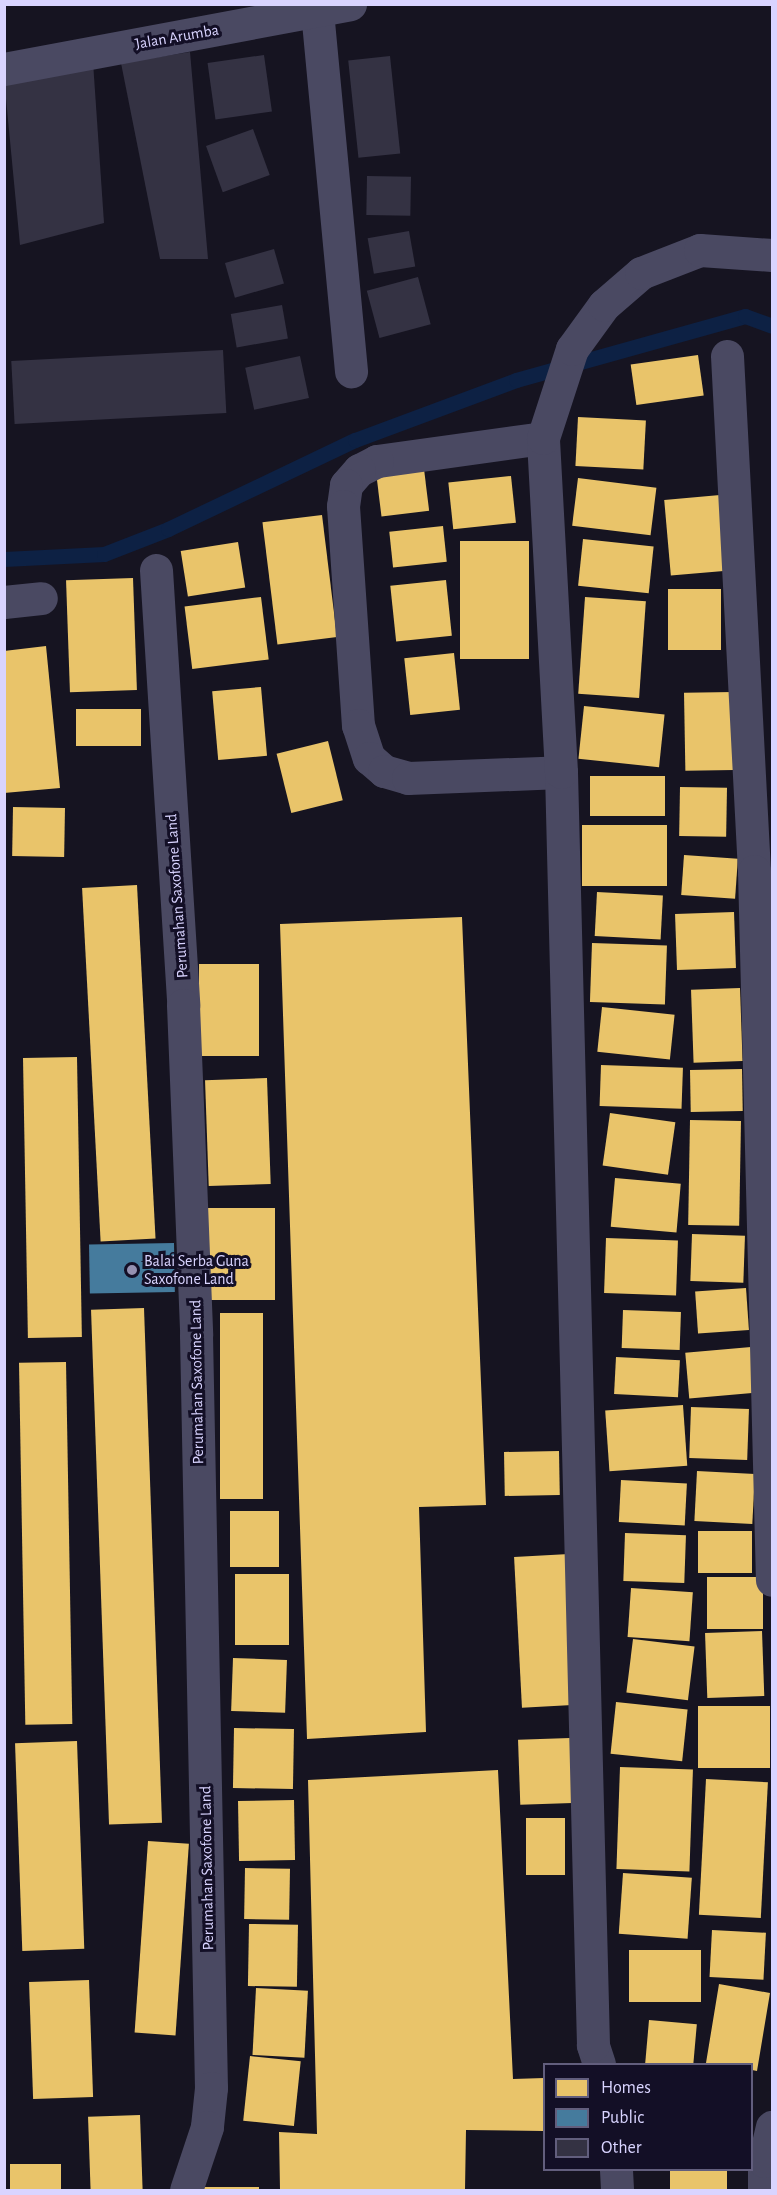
<!DOCTYPE html>
<style>
body{margin:0}
#map{position:relative;width:777px;height:2195px;overflow:hidden;background:#161421;font-family:"Alegreya Sans",sans-serif}
div>[style]{position:absolute}
.homes>*{inset:0;background:#e9c46a;transform-origin:0 0}
.public>*{inset:0;background:#457b9d;transform-origin:0 0}
.stream>*{height:15px;margin:-7.5px;padding:0 7.5px;transform-origin:7.5px;border-radius:7.5px;background:#0d2144}
.building>*{inset:0;background:#343243;transform-origin:0 0}
.street>*{height:33px;margin:-16.5px;padding:0 16.5px;transform-origin:16.5px;border-radius:16.5px;background:#4a4962}
.dots>*{width:16px;height:16px;translate:-50% -50%;box-sizing:border-box;border:3px solid #130f26;border-radius:50%}
span{translate:-50% -50%;white-space:nowrap;text-align:center;line-height:1.15;-webkit-text-stroke:6px #130f26;paint-order:stroke}
.street-label{font-size:16px;color:#d9d4ff}
.poi-label{font-size:16px;color:#d9d4ff}
.left{translate:0 -50%;text-align:left}
.frame{position:absolute;inset:0;border:6px solid #d9d4ff;pointer-events:none}
.legend{position:absolute;left:543px;top:2063px;width:210px;height:108px;box-sizing:border-box;background:#130f26;border:2px solid #625e7d;margin:0;padding:8px 10px;list-style:none;font-size:18px;color:#d9d4ff}
.legend li{display:flex;align-items:center;gap:12px;height:30px}
.legend b{width:30px;border:2px solid #625e7d}
</style>
<div id="map">
<div class="homes">
<div style="left:698px;top:355px;width:41px;height:68px;rotate:82deg"></div>
<div style="left:578px;top:417px;width:68px;height:49px;rotate:3deg"></div>
<div style="left:424px;top:469px;width:42px;height:48px;rotate:83deg"></div>
<div style="left:511px;top:476px;width:47px;height:63px;rotate:84deg"></div>
<div style="left:578px;top:478px;width:79px;height:48px;rotate:7deg"></div>
<div style="left:720px;top:495px;width:76px;height:56px;rotate:85deg"></div>
<div style="left:322px;top:515px;width:123px;height:60px;rotate:83deg"></div>
<div style="left:443px;top:526px;width:36px;height:54px;rotate:84deg"></div>
<div style="left:583px;top:539px;width:71px;height:47px;rotate:6deg"></div>
<div style="left:529px;top:541px;width:118px;height:69px;rotate:90deg"></div>
<div style="left:238px;top:542px;width:46px;height:58px;rotate:81deg"></div>
<div style="left:133px;top:578px;width:112px;height:67px;rotate:88deg"></div>
<div style="left:446px;top:580px;width:56px;height:56px;rotate:84deg"></div>
<div style="left:721px;top:589px;width:61px;height:53px;rotate:90deg"></div>
<div style="left:261px;top:597px;width:63px;height:77px;rotate:83deg"></div>
<div style="left:585px;top:597px;width:61px;height:97px;rotate:4deg"></div>
<div style="clip-path:polygon(46px 646px,60px 788px,4px 793px,4px 651px)"></div>
<div style="left:454px;top:653px;width:57px;height:50px;rotate:84deg"></div>
<div style="left:261px;top:687px;width:69px;height:49px;rotate:85deg"></div>
<div style="left:733px;top:692px;width:78px;height:49px;rotate:89deg"></div>
<div style="left:584px;top:706px;width:81px;height:53px;rotate:6deg"></div>
<div style="left:76px;top:709px;width:65px;height:37px"></div>
<div style="left:328px;top:741px;width:61px;height:53px;rotate:76deg"></div>
<div style="left:590px;top:776px;width:75px;height:40px"></div>
<div style="left:680px;top:787px;width:47px;height:49px;rotate:1deg"></div>
<div style="left:13px;top:807px;width:52px;height:49px;rotate:1deg"></div>
<div style="left:667px;top:825px;width:61px;height:85px;rotate:90deg"></div>
<div style="left:684px;top:855px;width:54px;height:40px;rotate:4deg"></div>
<div style="left:137px;top:885px;width:354px;height:55px;rotate:87deg"></div>
<div style="left:597px;top:892px;width:66px;height:44px;rotate:3deg"></div>
<div style="left:734px;top:912px;width:56px;height:59px;rotate:88deg"></div>
<div style="clip-path:polygon(462px 917px,486px 1505px,419px 1507px,426px 1732px,307px 1739px,280px 924px)"></div>
<div style="left:592px;top:943px;width:75px;height:59px;rotate:2deg"></div>
<div style="left:199px;top:964px;width:60px;height:92px"></div>
<div style="left:740px;top:988px;width:73px;height:49px;rotate:88deg"></div>
<div style="left:602px;top:1007px;width:73px;height:45px;rotate:6deg"></div>
<div style="left:77px;top:1057px;width:280px;height:54px;rotate:89deg"></div>
<div style="left:601px;top:1065px;width:82px;height:41px;rotate:2deg"></div>
<div style="left:742px;top:1069px;width:42px;height:52px;rotate:89deg"></div>
<div style="left:267px;top:1078px;width:106px;height:62px;rotate:88deg"></div>
<div style="left:610px;top:1113px;width:66px;height:53px;rotate:8deg"></div>
<div style="left:690px;top:1120px;width:51px;height:105px;rotate:1deg"></div>
<div style="left:615px;top:1178px;width:66px;height:49px;rotate:5deg"></div>
<div style="left:207px;top:1208px;width:68px;height:92px"></div>
<div style="left:692px;top:1234px;width:53px;height:47px;rotate:2deg"></div>
<div style="left:606px;top:1238px;width:72px;height:55px;rotate:2deg"></div>
<div style="left:746px;top:1288px;width:42px;height:51px;rotate:86deg"></div>
<div style="left:144px;top:1308px;width:515px;height:53px;rotate:88deg"></div>
<div style="left:623px;top:1310px;width:58px;height:38px;rotate:2deg"></div>
<div style="left:220px;top:1313px;width:43px;height:186px"></div>
<div style="left:751px;top:1347px;width:46px;height:66px;rotate:85deg"></div>
<div style="left:616px;top:1357px;width:64px;height:37px;rotate:3deg"></div>
<div style="left:66px;top:1362px;width:362px;height:47px;rotate:89deg"></div>
<div style="left:683px;top:1405px;width:61px;height:78px;rotate:86deg"></div>
<div style="left:691px;top:1407px;width:58px;height:51px;rotate:2deg"></div>
<div style="left:559px;top:1451px;width:44px;height:55px;rotate:89deg"></div>
<div style="left:697px;top:1471px;width:58px;height:50px;rotate:3deg"></div>
<div style="left:621px;top:1480px;width:66px;height:42px;rotate:3deg"></div>
<div style="left:279px;top:1511px;width:56px;height:49px;rotate:90deg"></div>
<div style="left:698px;top:1531px;width:54px;height:42px"></div>
<div style="left:625px;top:1533px;width:61px;height:48px;rotate:2deg"></div>
<div style="left:569px;top:1554px;width:151px;height:55px;rotate:87deg"></div>
<div style="left:235px;top:1574px;width:54px;height:71px"></div>
<div style="left:707px;top:1577px;width:56px;height:52px"></div>
<div style="left:631px;top:1588px;width:62px;height:49px;rotate:4deg"></div>
<div style="left:762px;top:1631px;width:65px;height:57px;rotate:88deg"></div>
<div style="left:633px;top:1639px;width:62px;height:54px;rotate:7deg"></div>
<div style="left:233px;top:1658px;width:54px;height:53px;rotate:2deg"></div>
<div style="left:616px;top:1702px;width:72px;height:52px;rotate:6deg"></div>
<div style="left:770px;top:1706px;width:62px;height:72px;rotate:90deg"></div>
<div style="left:234px;top:1728px;width:60px;height:60px;rotate:1deg"></div>
<div style="left:570px;top:1738px;width:65px;height:52px;rotate:88deg"></div>
<div style="left:77px;top:1741px;width:208px;height:62px;rotate:88deg"></div>
<div style="left:620px;top:1767px;width:73px;height:102px;rotate:2deg"></div>
<div style="clip-path:polygon(498px 1770px,513px 2079px,544px 2078px,544px 2131px,466px 2130px,465px 2190px,280px 2190px,279px 2132px,317px 2134px,308px 1780px)"></div>
<div style="left:706px;top:1779px;width:62px;height:136px;rotate:3deg"></div>
<div style="left:294px;top:1800px;width:60px;height:56px;rotate:89deg"></div>
<div style="left:526px;top:1818px;width:39px;height:57px"></div>
<div style="left:148px;top:1841px;width:41px;height:192px;rotate:4deg"></div>
<div style="left:245px;top:1868px;width:45px;height:51px;rotate:1deg"></div>
<div style="left:623px;top:1873px;width:69px;height:61px;rotate:4deg"></div>
<div style="left:249px;top:1924px;width:49px;height:62px;rotate:1deg"></div>
<div style="left:712px;top:1930px;width:54px;height:47px;rotate:3deg"></div>
<div style="left:629px;top:1950px;width:72px;height:52px"></div>
<div style="left:89px;top:1980px;width:117px;height:60px;rotate:88deg"></div>
<div style="clip-path:polygon(719px 1984px,770px 1993px,757px 2071px,752px 2070px,752px 2064px,706px 2063px)"></div>
<div style="left:256px;top:1988px;width:52px;height:67px;rotate:3deg"></div>
<div style="left:649px;top:2020px;width:48px;height:44px;rotate:5deg"></div>
<div style="left:250px;top:2056px;width:51px;height:65px;rotate:6deg"></div>
<div style="left:140px;top:2115px;width:75px;height:52px;rotate:88deg"></div>
<div style="left:61px;top:2164px;width:26px;height:51px;rotate:90deg"></div>
<div style="left:670px;top:2170px;width:57px;height:20px"></div>
<div style="left:203px;top:2187px;width:56px;height:3px"></div>
</div>
<div class="public">
<div style="left:174px;top:1243px;width:49px;height:85px;rotate:89deg"></div>
</div>
<div class="stream">
<div style="left:4px;top:559px;width:100px;rotate:-2.9deg"></div>
<div style="left:104px;top:554px;width:69px;rotate:-21.3deg"></div>
<div style="left:168px;top:529px;width:207px;rotate:-25.5deg"></div>
<div style="left:355px;top:440px;width:172px;rotate:-20.4deg"></div>
<div style="left:516px;top:380px;width:238px;rotate:-15.6deg"></div>
<div style="left:745px;top:316px;width:29px;rotate:20deg"></div>
</div>
<div class="building">
<div style="clip-path:polygon(190px 52px,208px 259px,160px 259px,121px 63px)"></div>
<div style="left:264px;top:55px;width:57px;height:57px;rotate:82deg"></div>
<div style="left:390px;top:56px;width:98px;height:42px;rotate:84deg"></div>
<div style="clip-path:polygon(93px 62px,104px 223px,20px 245px,4px 78px)"></div>
<div style="left:253px;top:129px;width:49px;height:50px;rotate:70deg"></div>
<div style="left:367px;top:176px;width:44px;height:39px;rotate:1deg"></div>
<div style="left:409px;top:231px;width:36px;height:42px;rotate:80deg"></div>
<div style="left:274px;top:249px;width:36px;height:51px;rotate:74deg"></div>
<div style="left:418px;top:277px;width:49px;height:53px;rotate:75deg"></div>
<div style="left:282px;top:305px;width:34px;height:52px;rotate:80deg"></div>
<div style="left:223px;top:350px;width:63px;height:212px;rotate:87deg"></div>
<div style="left:300px;top:356px;width:43px;height:56px;rotate:78deg"></div>
</div>
<div class="street">
<div style="left:317px;top:11px;width:362px;rotate:84.6deg"></div>
<div style="left:4px;top:69px;width:352px;rotate:-10.6deg"></div>
<div style="left:727px;top:356px;width:516px;rotate:87deg"></div>
<div style="left:754px;top:871px;width:709px;rotate:88.55deg"></div>
<div style="left:543px;top:438px;width:168px;rotate:172.1deg"></div>
<div style="left:377px;top:461px;width:20px;rotate:153deg"></div>
<div style="left:359px;top:470px;width:20px;rotate:131deg"></div>
<div style="left:346px;top:485px;width:21px;rotate:98deg"></div>
<div style="left:343px;top:506px;width:220px;rotate:86.1deg"></div>
<div style="left:358px;top:725px;width:35px;rotate:72deg"></div>
<div style="left:369px;top:758px;width:20px;rotate:41deg"></div>
<div style="left:384px;top:771px;width:25px;rotate:16deg"></div>
<div style="left:408px;top:778px;width:153px;rotate:-2.2deg"></div>
<div style="left:156px;top:570px;width:436px;rotate:86.4deg"></div>
<div style="left:183px;top:1005px;width:330px;rotate:87.7deg"></div>
<div style="left:196px;top:1335px;width:753px;rotate:88.86deg"></div>
<div style="left:211px;top:2088px;width:39px;rotate:96deg"></div>
<div style="left:207px;top:2127px;width:66px;rotate:108.4deg"></div>
<div style="left:4px;top:602px;width:37px;rotate:-6deg"></div>
<div style="left:599px;top:2064px;width:20px;rotate:-108deg"></div>
<div style="left:593px;top:2045px;width:1273px;rotate:-91.44deg"></div>
<div style="left:561px;top:772px;width:334px;rotate:-93.1deg"></div>
<div style="left:543px;top:438px;width:94px;rotate:-72deg"></div>
<div style="left:572px;top:349px;width:54px;rotate:-54deg"></div>
<div style="left:604px;top:305px;width:49px;rotate:-40.9deg"></div>
<div style="left:641px;top:273px;width:63px;rotate:-21.3deg"></div>
<div style="left:700px;top:250px;width:72px;rotate:4deg"></div>
<div style="left:616px;top:2170px;width:20px;rotate:87deg"></div>
<div style="left:764px;top:2190px;width:29px;rotate:-90deg"></div>
<div style="left:764px;top:2161px;width:35px;rotate:-77deg"></div>
</div>
<div class="dots">
<div style="left:132px;top:1270px;background:#9591b1"></div>
</div>
<div class="street-label">
<span style="left:177px;top:37px;rotate:-10deg">Jalan Arumba</span>
<span style="left:177px;top:896px;rotate:-94deg">Perumahan Saxofone Land</span>
<span style="left:197px;top:1382px;rotate:-91deg">Perumahan Saxofone Land</span>
<span style="left:207px;top:1868px;rotate:-91deg">Perumahan Saxofone Land</span>
</div>
<div class="poi-label">
<span class="left" style="left:144px;top:1270px">Balai Serba Guna<br>Saxofone Land</span>
</div>
<div class="frame"></div>
<ul class="legend">
<li><b style="height:16px;background:#e9c46a"></b>Homes</li>
<li><b style="height:16px;background:#457b9d"></b>Public</li>
<li><b style="height:16px;background:#343243"></b>Other</li>
</ul>
</div>
